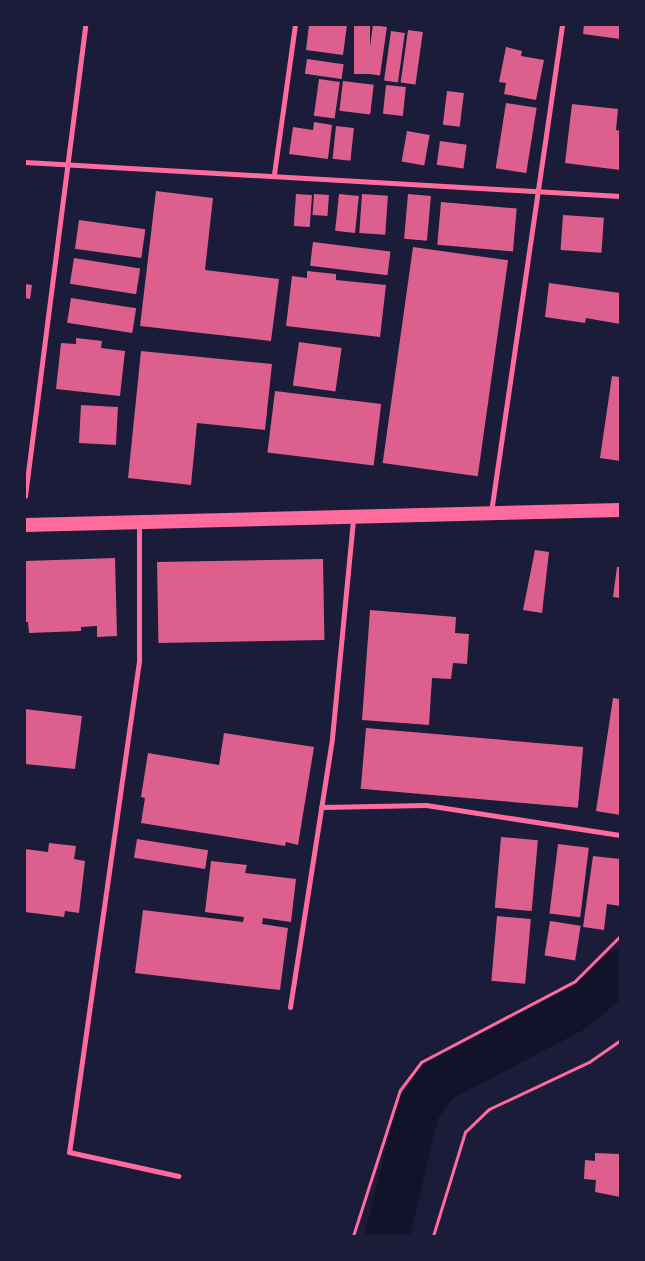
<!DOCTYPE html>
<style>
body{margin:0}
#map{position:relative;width:645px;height:1261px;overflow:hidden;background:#1b1b3a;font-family:Bitter,serif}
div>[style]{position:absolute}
.river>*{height:44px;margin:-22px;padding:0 22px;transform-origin:22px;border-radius:22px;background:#12122b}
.building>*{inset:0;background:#dd5f8e;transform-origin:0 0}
.path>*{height:3px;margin:-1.5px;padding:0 1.5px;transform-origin:1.5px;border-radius:1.5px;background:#ff6b9d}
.minor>*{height:5px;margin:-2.5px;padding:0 2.5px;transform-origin:2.5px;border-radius:2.5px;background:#ff6b9d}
.trunk>*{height:14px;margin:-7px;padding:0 7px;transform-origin:7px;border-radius:7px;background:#ff6b9d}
span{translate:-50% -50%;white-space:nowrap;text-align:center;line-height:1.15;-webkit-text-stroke:4px #1b1b3a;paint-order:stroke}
.frame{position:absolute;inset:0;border:26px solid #1b1b3a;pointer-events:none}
</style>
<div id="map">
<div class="river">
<div style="left:387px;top:1236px;width:131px;rotate:-76.3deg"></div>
<div style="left:418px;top:1109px;width:33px;rotate:-55deg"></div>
<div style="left:437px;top:1082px;width:153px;rotate:-27.7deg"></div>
<div style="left:572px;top:1011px;width:62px;rotate:-39.1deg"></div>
</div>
<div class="building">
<div style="clip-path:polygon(309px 25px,347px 25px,343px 55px,306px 50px)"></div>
<div style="left:354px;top:25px;width:16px;height:49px"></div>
<div style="left:373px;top:25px;width:14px;height:49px;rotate:8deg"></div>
<div style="clip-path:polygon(584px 25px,620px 25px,620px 39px,583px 34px)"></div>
<div style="left:408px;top:30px;width:15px;height:53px;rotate:8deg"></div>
<div style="left:391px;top:31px;width:14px;height:50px;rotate:8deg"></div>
<div style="clip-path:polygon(506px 47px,522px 51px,521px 56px,544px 60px,536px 100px,504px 94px,506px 83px,499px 82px)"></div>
<div style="left:307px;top:59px;width:37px;height:15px;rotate:8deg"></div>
<div style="left:319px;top:79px;width:21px;height:37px;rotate:8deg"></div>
<div style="left:343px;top:81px;width:31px;height:30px;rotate:7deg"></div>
<div style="left:386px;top:85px;width:20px;height:29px;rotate:6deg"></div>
<div style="left:447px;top:91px;width:17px;height:34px;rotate:7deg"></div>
<div style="left:506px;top:103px;width:31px;height:66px;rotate:9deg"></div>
<div style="clip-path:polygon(572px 104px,618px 109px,616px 130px,620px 131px,620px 170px,565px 163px)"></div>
<div style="clip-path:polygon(314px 122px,332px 125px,328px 159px,289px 154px,293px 127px,313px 130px)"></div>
<div style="left:336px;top:126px;width:18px;height:33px;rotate:6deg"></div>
<div style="left:407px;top:131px;width:23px;height:31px;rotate:10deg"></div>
<div style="left:440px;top:141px;width:27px;height:24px;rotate:8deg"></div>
<div style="clip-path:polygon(156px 191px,213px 198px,205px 270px,279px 279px,271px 341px,140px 326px)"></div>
<div style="left:296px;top:194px;width:16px;height:32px;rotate:4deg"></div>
<div style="left:314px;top:194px;width:15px;height:21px;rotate:4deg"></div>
<div style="left:339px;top:194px;width:20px;height:37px;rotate:6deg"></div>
<div style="left:362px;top:194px;width:26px;height:39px;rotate:4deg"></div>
<div style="left:408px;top:194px;width:23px;height:45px;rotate:5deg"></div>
<div style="left:441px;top:202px;width:76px;height:43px;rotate:5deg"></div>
<div style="left:563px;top:215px;width:41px;height:35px;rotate:4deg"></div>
<div style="left:79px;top:220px;width:67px;height:29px;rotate:8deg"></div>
<div style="left:313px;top:242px;width:78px;height:24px;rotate:7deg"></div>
<div style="left:413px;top:247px;width:96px;height:218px;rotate:8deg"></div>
<div style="left:74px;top:258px;width:67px;height:26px;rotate:9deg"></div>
<div style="clip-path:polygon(307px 271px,336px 274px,336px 280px,386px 285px,380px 337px,286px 326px,292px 276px,307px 278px)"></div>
<div style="clip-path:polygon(549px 283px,620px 293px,620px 324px,586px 318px,585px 323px,545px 317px)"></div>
<div style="clip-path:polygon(25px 284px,32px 285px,30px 299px,25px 298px)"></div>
<div style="left:71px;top:298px;width:66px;height:25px;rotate:9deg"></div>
<div style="clip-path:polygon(76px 338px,102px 341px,101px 348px,125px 351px,120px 396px,56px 389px,61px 343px,76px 344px)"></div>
<div style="left:299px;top:342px;width:43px;height:44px;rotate:8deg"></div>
<div style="clip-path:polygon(141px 351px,272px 364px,265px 430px,197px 423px,191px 485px,128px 478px)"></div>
<div style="clip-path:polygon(612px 376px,620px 377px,620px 461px,600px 458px)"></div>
<div style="left:275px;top:391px;width:107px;height:62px;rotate:7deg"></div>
<div style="left:81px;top:405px;width:37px;height:38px;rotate:3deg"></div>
<div style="clip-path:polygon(535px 550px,549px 552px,542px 613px,523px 610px)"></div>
<div style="clip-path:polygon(115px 558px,117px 636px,97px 637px,97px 626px,81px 627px,81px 631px,29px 633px,28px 622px,25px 622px,25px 561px)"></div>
<div style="left:323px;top:559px;width:81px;height:166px;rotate:89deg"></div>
<div style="clip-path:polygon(617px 567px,620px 567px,620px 598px,613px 597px)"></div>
<div style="clip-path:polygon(370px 610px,456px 617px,455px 633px,469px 634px,467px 664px,453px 663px,451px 679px,432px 678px,429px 725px,362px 720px)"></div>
<div style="clip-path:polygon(613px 698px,620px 699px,620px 815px,596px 811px)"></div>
<div style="clip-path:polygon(25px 709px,82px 716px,75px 769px,25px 764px)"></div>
<div style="left:366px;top:728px;width:218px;height:61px;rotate:5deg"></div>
<div style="clip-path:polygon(224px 733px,314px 747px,298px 845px,286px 842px,285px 846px,141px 823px,145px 798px,141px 797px,148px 753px,219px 765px)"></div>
<div style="left:501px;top:837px;width:37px;height:71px;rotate:5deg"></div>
<div style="left:137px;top:839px;width:72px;height:19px;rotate:9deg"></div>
<div style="clip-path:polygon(49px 843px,76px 846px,74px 859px,85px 861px,79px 913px,65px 911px,64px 917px,25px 912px,25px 849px,48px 852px)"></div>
<div style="left:558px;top:844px;width:31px;height:70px;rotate:7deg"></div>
<div style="clip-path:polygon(593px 856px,620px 859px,620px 906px,607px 904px,604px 930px,583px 927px)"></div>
<div style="clip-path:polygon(211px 861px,247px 865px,245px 873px,296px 879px,291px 922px,263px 918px,262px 924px,288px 928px,280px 990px,135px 973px,143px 910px,243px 922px,244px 917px,205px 912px)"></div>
<div style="left:497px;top:916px;width:34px;height:65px;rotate:5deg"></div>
<div style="left:550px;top:921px;width:31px;height:35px;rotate:9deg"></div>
<div style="clip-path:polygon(595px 1153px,620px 1154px,620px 1197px,595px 1192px,596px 1180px,584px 1179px,585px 1160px,595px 1161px)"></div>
</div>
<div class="path">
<div style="left:353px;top:1236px;width:153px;rotate:-72.2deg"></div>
<div style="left:400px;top:1090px;width:35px;rotate:-53deg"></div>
<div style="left:421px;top:1062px;width:174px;rotate:-27.7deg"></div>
<div style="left:575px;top:981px;width:64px;rotate:-45deg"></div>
<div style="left:433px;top:1236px;width:109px;rotate:-72.9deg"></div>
<div style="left:465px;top:1132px;width:33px;rotate:-44deg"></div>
<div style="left:489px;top:1109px;width:110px;rotate:-25.2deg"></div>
<div style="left:589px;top:1062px;width:38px;rotate:-35deg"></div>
</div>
<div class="minor">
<div style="left:25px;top:162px;width:596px;rotate:3.27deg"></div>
<div style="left:274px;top:174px;width:150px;rotate:-82deg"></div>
<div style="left:25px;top:496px;width:475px;rotate:-82.7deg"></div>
<div style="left:491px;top:512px;width:492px;rotate:-81.7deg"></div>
<div style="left:139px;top:522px;width:139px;rotate:90deg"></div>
<div style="left:139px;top:661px;width:496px;rotate:98.1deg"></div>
<div style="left:69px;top:1152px;width:112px;rotate:12.4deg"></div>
<div style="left:321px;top:807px;width:105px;rotate:-1.1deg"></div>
<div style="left:426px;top:805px;width:196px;rotate:8.8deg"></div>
<div style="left:290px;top:1007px;width:272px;rotate:-81.1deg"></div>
<div style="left:332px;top:738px;width:220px;rotate:-84.5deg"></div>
</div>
<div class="trunk">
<div style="left:25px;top:525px;width:595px;rotate:-1.44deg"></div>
</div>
<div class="frame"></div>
</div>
